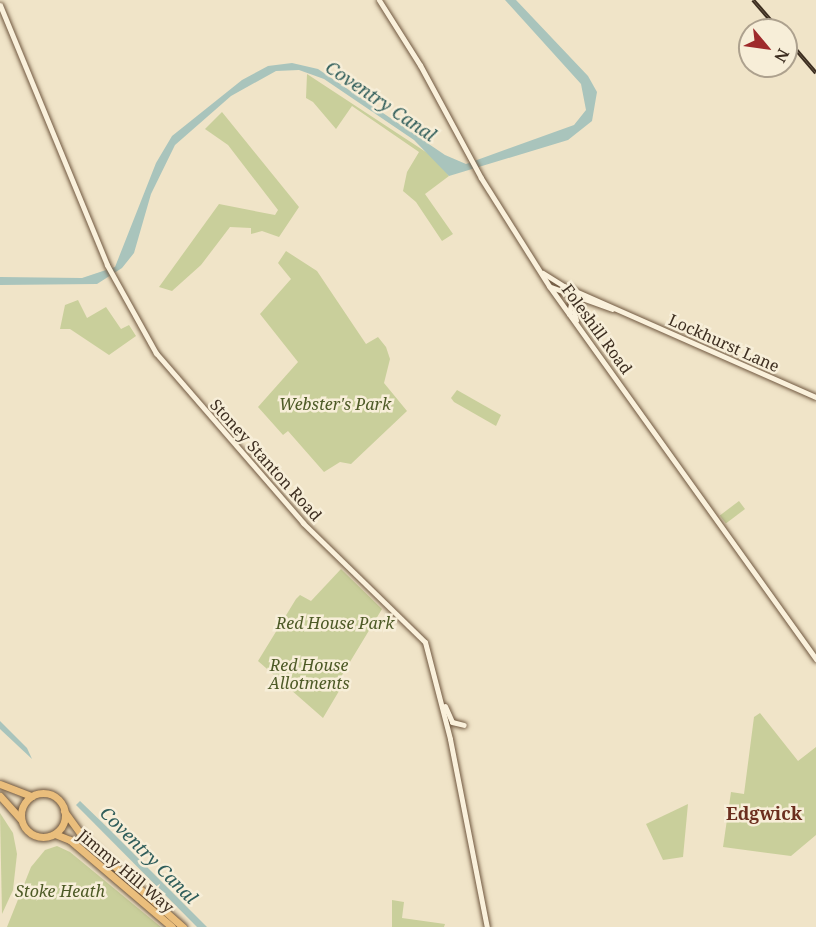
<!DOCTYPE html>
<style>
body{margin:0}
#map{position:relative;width:816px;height:927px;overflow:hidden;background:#f0e4c8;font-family:"Noto Serif",serif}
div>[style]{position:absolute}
.green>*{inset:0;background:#c9cf9b;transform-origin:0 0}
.water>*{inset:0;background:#a9c4bc}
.roads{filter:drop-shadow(0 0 2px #6f573f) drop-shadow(0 0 2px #6f573f)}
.secondary>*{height:5px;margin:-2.5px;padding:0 2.5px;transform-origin:2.5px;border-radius:2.5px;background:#faf1dc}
.trunk>*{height:7px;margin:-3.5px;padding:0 3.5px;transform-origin:3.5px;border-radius:3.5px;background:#eabe7c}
.trunk>.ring{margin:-3.5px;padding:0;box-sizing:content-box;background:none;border:7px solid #eabe7c;border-radius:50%}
.rail>*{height:4px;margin-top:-2px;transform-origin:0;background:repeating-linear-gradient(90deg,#f7eed8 0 4.5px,#3d2e20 0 9px);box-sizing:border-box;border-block:2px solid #3d2e20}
span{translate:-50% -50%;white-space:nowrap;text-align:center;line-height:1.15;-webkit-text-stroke:5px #f7eed8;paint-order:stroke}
.street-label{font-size:16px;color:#3d2e20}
.park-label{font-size:16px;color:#4d5a26;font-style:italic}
.water-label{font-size:18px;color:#2f5d5a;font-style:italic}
.neighbourhood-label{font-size:18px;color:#6b2e1e;font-weight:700}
.north{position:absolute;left:738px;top:18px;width:60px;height:60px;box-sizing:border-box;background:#f7eed8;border:2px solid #ada18e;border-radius:50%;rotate:119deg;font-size:16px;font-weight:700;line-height:24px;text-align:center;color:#3d2e20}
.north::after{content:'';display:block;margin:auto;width:21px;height:27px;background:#9e2a2b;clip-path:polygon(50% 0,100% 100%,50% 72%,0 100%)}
</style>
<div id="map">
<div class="green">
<div style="clip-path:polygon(307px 74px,435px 158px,449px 176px,425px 194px,453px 234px,442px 241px,416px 202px,403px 191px,407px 172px,419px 152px,352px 106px,336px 129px,313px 102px,306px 98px)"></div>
<div style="clip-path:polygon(222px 112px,299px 207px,279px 237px,262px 231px,251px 234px,251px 228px,230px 227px,201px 265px,172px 291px,159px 287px,219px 204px,275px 215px,278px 210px,228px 145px,205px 129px)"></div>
<div style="clip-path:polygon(286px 251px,317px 271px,366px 344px,378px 337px,386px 347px,390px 359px,384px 383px,407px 411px,351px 464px,340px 462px,324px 472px,288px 431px,283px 435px,258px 407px,298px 362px,260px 314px,291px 279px,278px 263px)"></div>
<div style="clip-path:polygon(78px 300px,87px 318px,106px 307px,121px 329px,129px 325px,136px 336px,109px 355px,70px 329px,60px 329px,65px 305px)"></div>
<div style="clip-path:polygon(457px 390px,501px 415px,496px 426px,454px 402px,451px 398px)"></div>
<div style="left:739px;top:501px;width:10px;height:24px;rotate:53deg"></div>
<div style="clip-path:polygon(341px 569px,382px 609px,336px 685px,339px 691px,323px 718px,258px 661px,296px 599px,300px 595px,311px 601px)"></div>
<div style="clip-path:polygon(760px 713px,798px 761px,816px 747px,816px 835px,791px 856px,723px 847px,731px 792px,744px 794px,754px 717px)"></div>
<div style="clip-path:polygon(688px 804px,683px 857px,663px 860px,646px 824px)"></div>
<div style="clip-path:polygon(0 813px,13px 833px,17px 854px,13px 890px,2px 914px)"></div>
<div style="clip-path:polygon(57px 846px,70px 852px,161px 927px,7px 927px,31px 867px,45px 850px)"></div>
<div style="clip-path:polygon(392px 900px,404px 902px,402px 918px,445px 924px,444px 927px,392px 927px)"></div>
</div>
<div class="water">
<div style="clip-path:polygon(505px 0,516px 0,588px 76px,597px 92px,592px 121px,568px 140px,449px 176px,414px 140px,324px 79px,299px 70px,276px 71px,231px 96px,175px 145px,151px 194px,134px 253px,122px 268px,97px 284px,0 285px,0 277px,82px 278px,115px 267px,156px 163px,172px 136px,242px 80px,268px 66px,292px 63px,318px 69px,445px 155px,466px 164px,574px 125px,586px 110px,581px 84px)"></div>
<div style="clip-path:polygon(0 721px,27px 748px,32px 759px,0 729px)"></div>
<div style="clip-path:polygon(80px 801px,109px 829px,207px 927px,197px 927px,76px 805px)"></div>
</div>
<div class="roads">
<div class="secondary">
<div style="left:379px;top:0;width:77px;rotate:57.8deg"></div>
<div style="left:420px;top:65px;width:128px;rotate:61.6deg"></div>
<div style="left:481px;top:178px;width:128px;rotate:57.8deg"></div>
<div style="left:549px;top:286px;width:459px;rotate:54.4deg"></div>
<div style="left:0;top:5px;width:281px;rotate:67.6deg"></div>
<div style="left:107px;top:265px;width:101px;rotate:60.9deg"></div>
<div style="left:156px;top:353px;width:225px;rotate:49.1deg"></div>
<div style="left:303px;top:523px;width:170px;rotate:44.3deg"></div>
<div style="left:425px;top:642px;width:100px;rotate:75.5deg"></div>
<div style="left:450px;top:739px;width:192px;rotate:78.9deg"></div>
<div style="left:543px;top:273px;width:25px;rotate:32deg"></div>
<div style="left:564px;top:286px;width:275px;rotate:23.8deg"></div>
<div style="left:551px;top:287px;width:65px;rotate:19.8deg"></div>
<div style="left:569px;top:314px;width:20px;rotate:-79deg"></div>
<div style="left:576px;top:320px;width:8px;rotate:-104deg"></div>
<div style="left:574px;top:312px;width:15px;rotate:-70deg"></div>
<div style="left:445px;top:706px;width:17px;rotate:66deg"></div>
<div style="left:452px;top:722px;width:12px;rotate:14deg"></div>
</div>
<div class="trunk">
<div style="left:0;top:784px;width:34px;rotate:21deg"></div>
<div class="ring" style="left:21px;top:793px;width:37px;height:37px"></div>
<div style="left:0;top:796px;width:31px;rotate:48deg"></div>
<div style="left:64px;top:811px;width:37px;rotate:54deg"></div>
<div style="left:86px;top:841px;width:130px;rotate:41.6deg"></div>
<div style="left:55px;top:834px;width:16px;rotate:22deg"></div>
<div style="left:70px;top:840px;width:134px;rotate:40.5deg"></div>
</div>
</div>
<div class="rail">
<div style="left:753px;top:0;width:40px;rotate:49deg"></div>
<div style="left:786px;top:38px;width:46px;rotate:49.4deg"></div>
</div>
<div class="street-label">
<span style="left:597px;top:329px;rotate:54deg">Foleshill Road</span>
<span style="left:724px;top:343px;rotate:24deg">Lockhurst Lane</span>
<span style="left:266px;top:460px;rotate:48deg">Stoney Stanton Road</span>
<span style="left:126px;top:871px;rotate:40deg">Jimmy Hill Way</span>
</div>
<div class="park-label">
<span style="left:335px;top:404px">Webster's Park</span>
<span style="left:335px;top:623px">Red House Park</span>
<span style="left:309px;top:674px">Red House<br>Allotments</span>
<span style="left:60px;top:891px">Stoke Heath</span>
</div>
<div class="water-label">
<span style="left:381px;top:101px;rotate:34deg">Coventry Canal</span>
<span style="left:149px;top:855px;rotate:45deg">Coventry Canal</span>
</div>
<div class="neighbourhood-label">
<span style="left:764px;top:813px">Edgwick</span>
</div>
<div class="north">N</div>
</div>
